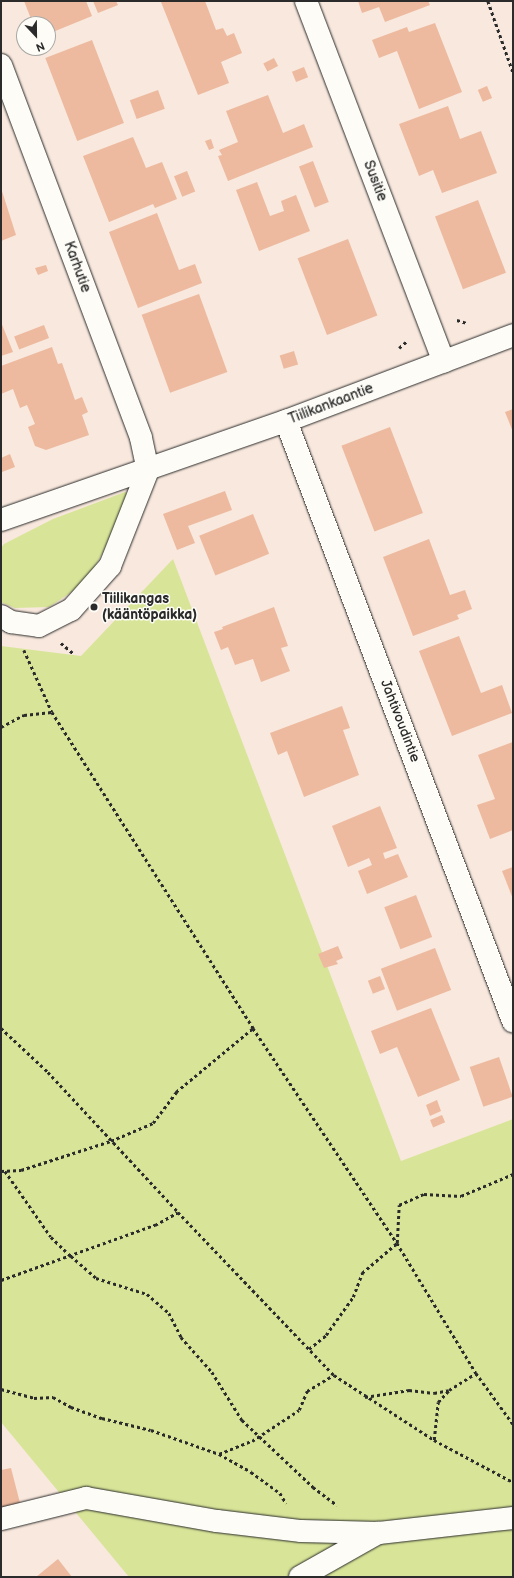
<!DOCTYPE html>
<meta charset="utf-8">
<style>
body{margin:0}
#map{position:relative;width:514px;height:1578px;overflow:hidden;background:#f8e8dd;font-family:"Balsamiq Sans",sans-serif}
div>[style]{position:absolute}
.green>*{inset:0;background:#d8e598}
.building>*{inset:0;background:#edba9f;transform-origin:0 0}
.path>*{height:2.5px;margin-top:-1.25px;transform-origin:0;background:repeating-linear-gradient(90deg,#2b2b2b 0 3px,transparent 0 6px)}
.roads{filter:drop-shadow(0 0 1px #2b2b2b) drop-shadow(0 0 1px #2b2b2b)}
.minor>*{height:22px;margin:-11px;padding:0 11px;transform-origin:11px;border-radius:11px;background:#fdfcf7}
.dots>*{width:11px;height:11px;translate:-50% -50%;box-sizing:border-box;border:2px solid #fdfcf7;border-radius:50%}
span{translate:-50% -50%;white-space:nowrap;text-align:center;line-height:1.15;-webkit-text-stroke:3px #fdfcf7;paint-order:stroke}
.street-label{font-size:14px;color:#2b2b2b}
.poi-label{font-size:14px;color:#2b2b2b;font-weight:700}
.left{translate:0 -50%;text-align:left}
.frame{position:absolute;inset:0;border:2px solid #2b2b2b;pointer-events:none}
.north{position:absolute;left:16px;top:16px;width:40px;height:40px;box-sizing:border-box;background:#fdfcf7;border:1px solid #a9a8a5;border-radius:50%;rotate:158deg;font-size:11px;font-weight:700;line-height:16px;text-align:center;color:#2b2b2b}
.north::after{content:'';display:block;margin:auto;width:14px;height:18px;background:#2b2b2b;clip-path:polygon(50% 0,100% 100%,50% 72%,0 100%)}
</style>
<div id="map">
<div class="green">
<div style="clip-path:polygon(125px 492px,132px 496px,111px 539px,85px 583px,49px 607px,15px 608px,1px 602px,1px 548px,4px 544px,53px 519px)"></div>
<div style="clip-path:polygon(173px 559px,401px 1161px,513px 1119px,513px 1577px,129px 1577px,1px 1422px,1px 646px,81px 656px)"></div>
</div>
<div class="building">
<div style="clip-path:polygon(24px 1px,86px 1px,92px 16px,48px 34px,48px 24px,33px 24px)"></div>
<div style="clip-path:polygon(93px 1px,116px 1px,118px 5px,98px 13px)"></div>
<div style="clip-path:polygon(205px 1px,216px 30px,223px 28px,227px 36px,234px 33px,242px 53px,221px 62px,229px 83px,198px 95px,161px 2px)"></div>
<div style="clip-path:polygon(358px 1px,428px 1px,430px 5px,385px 22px,379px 7px,362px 13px)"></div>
<div style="clip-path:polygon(435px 23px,462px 92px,419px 109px,397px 51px,379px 58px,372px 40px,407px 27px,409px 32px)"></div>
<div style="left:92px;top:40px;width:89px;height:50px;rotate:69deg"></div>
<div style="left:274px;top:58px;width:9px;height:12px;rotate:63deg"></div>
<div style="left:304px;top:67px;width:11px;height:13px;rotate:68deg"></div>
<div style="left:487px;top:86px;width:13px;height:10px;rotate:67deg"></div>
<div style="left:158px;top:90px;width:20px;height:30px;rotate:70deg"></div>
<div style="clip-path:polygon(268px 95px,283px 133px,304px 124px,313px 147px,228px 181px,218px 156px,222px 155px,219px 150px,238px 142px,226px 111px)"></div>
<div style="clip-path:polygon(448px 106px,460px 139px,481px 131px,497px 173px,442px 193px,433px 170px,419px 176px,399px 124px)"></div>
<div style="clip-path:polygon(133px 137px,146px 168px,162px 162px,177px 199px,155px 208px,153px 204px,109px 222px,83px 156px)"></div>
<div style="clip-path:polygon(211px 139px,214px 148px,209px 150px,205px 141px)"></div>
<div style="left:313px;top:161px;width:44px;height:15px;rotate:69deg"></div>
<div style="left:187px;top:171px;width:22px;height:14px;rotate:68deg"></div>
<div style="clip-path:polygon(257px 182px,270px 216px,284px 211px,281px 201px,296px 195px,310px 231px,259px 251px,236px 190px)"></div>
<div style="clip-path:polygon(1px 188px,16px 235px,1px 241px)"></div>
<div style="left:478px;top:200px;width:78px;height:46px;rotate:69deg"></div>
<div style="clip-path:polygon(157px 213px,179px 270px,195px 264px,202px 283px,138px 308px,109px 232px)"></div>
<div style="left:348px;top:239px;width:82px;height:54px;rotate:69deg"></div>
<div style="clip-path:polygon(46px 265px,48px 271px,38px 275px,35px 268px)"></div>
<div style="left:199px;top:294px;width:83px;height:61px;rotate:70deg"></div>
<div style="clip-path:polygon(1px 322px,13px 352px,1px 356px)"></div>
<div style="left:44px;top:325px;width:14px;height:32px;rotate:69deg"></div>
<div style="clip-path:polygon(52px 347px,58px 364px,62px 363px,75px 400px,82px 397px,88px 412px,82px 415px,89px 435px,46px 450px,35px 446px,28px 427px,35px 424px,27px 405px,20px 408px,13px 389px,1px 394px,1px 366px)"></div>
<div style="left:294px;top:351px;width:14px;height:15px;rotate:73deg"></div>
<div style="clip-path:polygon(513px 409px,513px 432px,505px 412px)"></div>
<div style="left:390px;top:427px;width:92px;height:52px;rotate:69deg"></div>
<div style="clip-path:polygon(10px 454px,15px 467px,2px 472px,1px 458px)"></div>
<div style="clip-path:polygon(225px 491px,232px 510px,188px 526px,195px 543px,177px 550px,163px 514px)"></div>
<div style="left:253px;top:514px;width:43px;height:58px;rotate:68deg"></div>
<div style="clip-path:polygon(429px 539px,450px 595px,465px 590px,472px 609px,457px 615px,459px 619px,413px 636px,383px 557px)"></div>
<div style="clip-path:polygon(274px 607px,288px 646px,281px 648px,290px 671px,261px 682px,253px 659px,235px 665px,228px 647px,221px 650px,214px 632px,223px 629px,222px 627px)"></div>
<div style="clip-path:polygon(459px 636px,481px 693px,502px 685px,512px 713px,452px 736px,419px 651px)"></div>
<div style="clip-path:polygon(342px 706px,350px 728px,343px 730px,359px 775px,304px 797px,287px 751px,278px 755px,270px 733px)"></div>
<div style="clip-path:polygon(513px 742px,513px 830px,490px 839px,477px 805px,495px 799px,478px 755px)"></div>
<div style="clip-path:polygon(380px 806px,397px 848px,383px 853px,385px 859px,398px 854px,408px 877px,367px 894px,358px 871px,372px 865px,369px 858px,348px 867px,332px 826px)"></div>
<div style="clip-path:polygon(513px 867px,513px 899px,502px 871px)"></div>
<div style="left:416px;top:895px;width:45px;height:34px;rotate:69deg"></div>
<div style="clip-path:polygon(338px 946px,343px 958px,336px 961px,338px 964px,324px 968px,318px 954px)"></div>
<div style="left:435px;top:948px;width:45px;height:58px;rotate:69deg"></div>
<div style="left:380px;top:976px;width:14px;height:13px;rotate:69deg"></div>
<div style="clip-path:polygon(431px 1008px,460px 1080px,418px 1097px,397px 1047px,380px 1054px,371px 1031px)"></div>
<div style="left:499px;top:1057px;width:42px;height:31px;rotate:71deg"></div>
<div style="clip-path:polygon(437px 1100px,441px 1111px,430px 1116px,426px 1105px)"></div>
<div style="left:442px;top:1115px;width:8px;height:13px;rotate:67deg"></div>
<div style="clip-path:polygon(11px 1468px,20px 1503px,1px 1508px,1px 1470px)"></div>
<div style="clip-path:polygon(58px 1559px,72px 1577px,36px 1577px)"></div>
</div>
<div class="path">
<div style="left:488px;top:1px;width:75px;rotate:70.6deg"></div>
<div style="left:457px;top:320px;width:10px;rotate:17deg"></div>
<div style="left:399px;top:348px;width:11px;rotate:-41deg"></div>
<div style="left:61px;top:643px;width:16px;rotate:40deg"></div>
<div style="left:24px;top:650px;width:68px;rotate:65.7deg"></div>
<div style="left:52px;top:712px;width:375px;rotate:57.5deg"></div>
<div style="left:253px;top:1028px;width:259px;rotate:56.2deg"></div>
<div style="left:397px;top:1243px;width:152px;rotate:58.7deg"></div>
<div style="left:476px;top:1373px;width:63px;rotate:54deg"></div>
<div style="left:1px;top:727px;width:26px;rotate:-28deg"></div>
<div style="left:24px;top:715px;width:28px;rotate:-6deg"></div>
<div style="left:1px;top:1028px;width:64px;rotate:43.1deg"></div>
<div style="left:48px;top:1072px;width:191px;rotate:47.1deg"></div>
<div style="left:178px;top:1212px;width:226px;rotate:46.3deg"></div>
<div style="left:334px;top:1375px;width:119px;rotate:33deg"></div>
<div style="left:434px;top:1440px;width:89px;rotate:28deg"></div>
<div style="left:1px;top:1171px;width:20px;rotate:-3deg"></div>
<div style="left:21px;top:1170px;width:95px;rotate:-17.9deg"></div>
<div style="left:111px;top:1141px;width:46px;rotate:-23.2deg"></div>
<div style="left:153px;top:1123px;width:39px;rotate:-53deg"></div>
<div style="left:176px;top:1092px;width:100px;rotate:-39.7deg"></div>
<div style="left:5px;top:1171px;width:80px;rotate:55.1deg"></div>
<div style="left:51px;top:1237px;width:28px;rotate:44deg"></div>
<div style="left:71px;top:1256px;width:33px;rotate:41deg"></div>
<div style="left:96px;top:1278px;width:53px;rotate:17.4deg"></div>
<div style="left:147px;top:1294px;width:29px;rotate:41deg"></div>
<div style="left:169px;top:1313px;width:27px;rotate:63deg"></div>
<div style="left:181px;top:1337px;width:47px;rotate:48.5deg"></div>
<div style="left:212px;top:1372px;width:57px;rotate:58deg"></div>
<div style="left:242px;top:1420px;width:98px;rotate:43.3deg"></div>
<div style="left:313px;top:1487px;width:30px;rotate:37deg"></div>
<div style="left:1px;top:1280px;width:164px;rotate:-19.7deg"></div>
<div style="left:155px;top:1225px;width:26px;rotate:-29deg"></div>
<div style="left:309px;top:1349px;width:22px;rotate:-39deg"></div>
<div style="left:326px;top:1335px;width:47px;rotate:-54.6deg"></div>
<div style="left:353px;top:1297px;width:26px;rotate:-69deg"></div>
<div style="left:362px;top:1273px;width:46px;rotate:-40.6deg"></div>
<div style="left:397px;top:1243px;width:38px;rotate:-87deg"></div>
<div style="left:399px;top:1205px;width:27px;rotate:-24deg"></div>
<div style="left:424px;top:1194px;width:37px;rotate:3deg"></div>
<div style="left:461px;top:1196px;width:56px;rotate:-22.9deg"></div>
<div style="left:1px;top:1389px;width:34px;rotate:15deg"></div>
<div style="left:34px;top:1398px;width:19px;rotate:-3deg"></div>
<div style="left:53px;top:1397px;width:21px;rotate:29deg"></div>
<div style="left:71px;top:1407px;width:33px;rotate:20deg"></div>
<div style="left:102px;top:1418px;width:50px;rotate:13.8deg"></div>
<div style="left:151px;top:1430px;width:72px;rotate:19.4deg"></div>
<div style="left:219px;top:1454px;width:35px;rotate:-22deg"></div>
<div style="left:252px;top:1441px;width:56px;rotate:-33.4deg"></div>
<div style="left:299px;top:1410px;width:21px;rotate:-67deg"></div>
<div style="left:307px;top:1391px;width:31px;rotate:-31deg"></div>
<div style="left:365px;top:1397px;width:45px;rotate:-9deg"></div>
<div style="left:409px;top:1390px;width:25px;rotate:7deg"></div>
<div style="left:434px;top:1393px;width:15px;rotate:-11deg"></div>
<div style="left:434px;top:1440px;width:38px;rotate:-84deg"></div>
<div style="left:438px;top:1402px;width:16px;rotate:-47deg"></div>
<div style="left:449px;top:1390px;width:32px;rotate:-32deg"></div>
<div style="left:219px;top:1454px;width:37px;rotate:29deg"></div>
<div style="left:251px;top:1472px;width:36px;rotate:36deg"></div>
<div style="left:280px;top:1493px;width:12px;rotate:59deg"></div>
</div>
<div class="roads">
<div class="minor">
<div style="left:306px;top:1px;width:386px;rotate:69.1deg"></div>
<div style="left:1px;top:65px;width:398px;rotate:69.4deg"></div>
<div style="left:141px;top:438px;width:33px;rotate:78deg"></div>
<div style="left:286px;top:421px;width:642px;rotate:69.28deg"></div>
<div style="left:1px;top:520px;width:302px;rotate:-19.2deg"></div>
<div style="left:286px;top:421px;width:243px;rotate:-20.7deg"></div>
<div style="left:1px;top:616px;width:12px;rotate:31deg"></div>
<div style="left:11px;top:622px;width:28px;rotate:8deg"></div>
<div style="left:39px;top:626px;width:36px;rotate:-27deg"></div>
<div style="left:71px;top:610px;width:59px;rotate:-48.4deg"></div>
<div style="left:110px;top:566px;width:103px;rotate:-68.4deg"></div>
<div style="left:1px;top:1519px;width:88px;rotate:-13.9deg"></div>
<div style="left:86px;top:1498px;width:133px;rotate:10deg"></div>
<div style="left:217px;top:1521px;width:85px;rotate:6.8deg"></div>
<div style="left:301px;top:1531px;width:78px;rotate:1.5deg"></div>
<div style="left:379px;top:1533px;width:135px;rotate:-6.4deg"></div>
<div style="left:300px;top:1577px;width:90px;rotate:-29.4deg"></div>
</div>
</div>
<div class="dots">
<div style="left:94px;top:607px;background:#2b2b2b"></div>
</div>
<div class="street-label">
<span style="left:375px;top:181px;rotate:69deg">Susitie</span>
<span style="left:77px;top:267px;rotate:70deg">Karhutie</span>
<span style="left:331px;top:404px;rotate:-21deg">Tiilikankaantie</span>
<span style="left:400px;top:721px;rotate:69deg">Jahtivoudintie</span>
</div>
<div class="poi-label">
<span class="left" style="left:102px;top:607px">Tiilikangas<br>(kääntöpaikka)</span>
</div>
<div class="frame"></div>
<div class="north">N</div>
</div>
